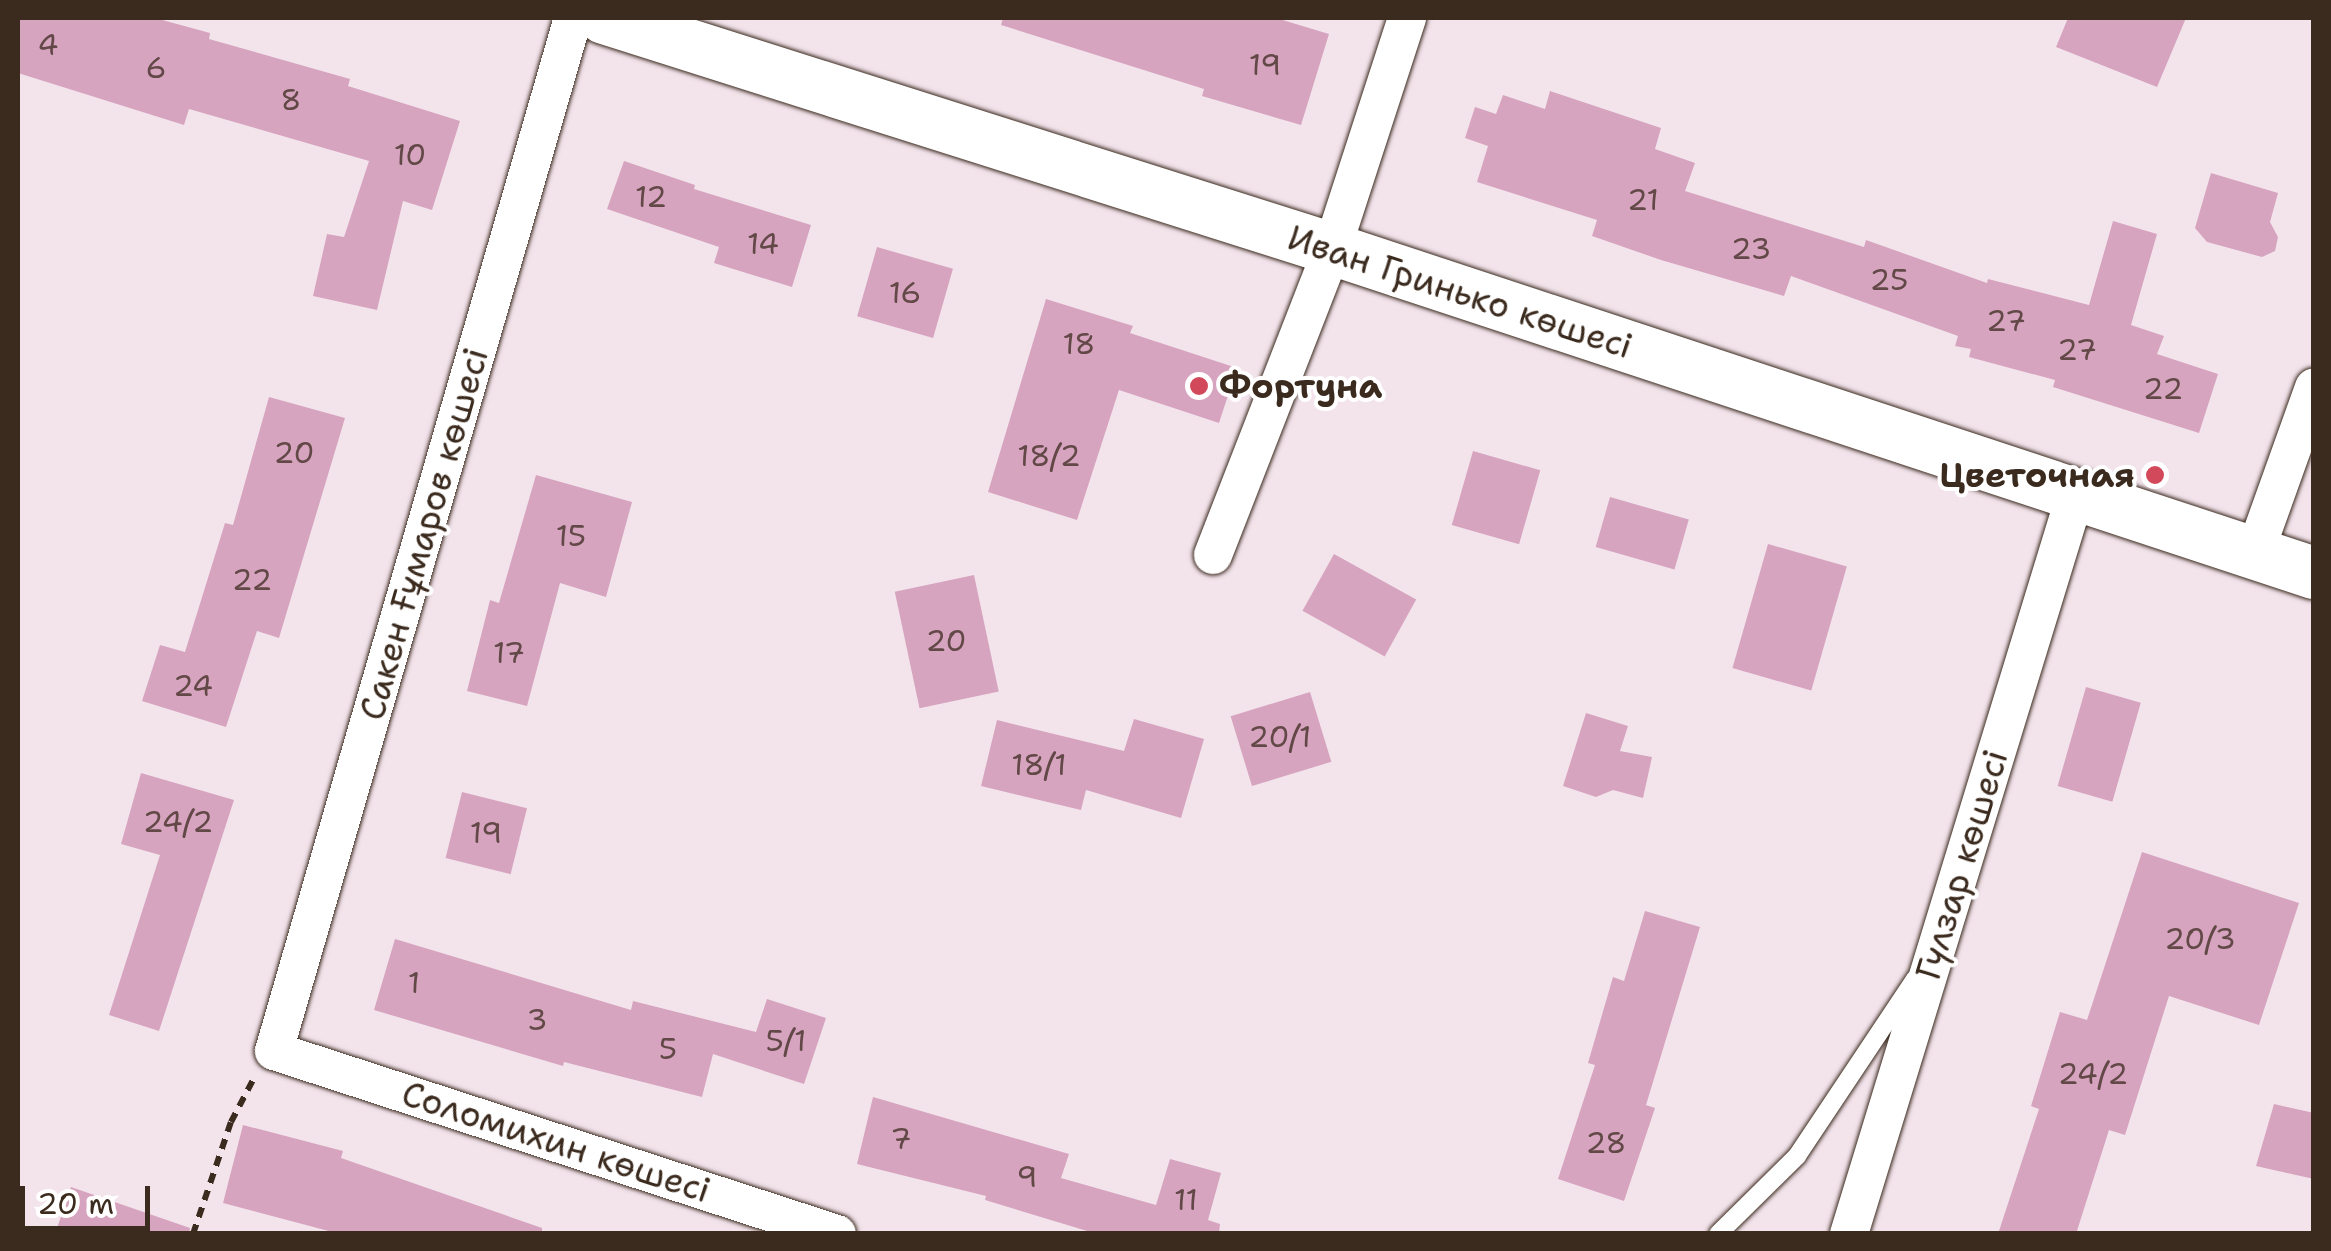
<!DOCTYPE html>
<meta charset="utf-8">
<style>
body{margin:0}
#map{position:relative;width:2331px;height:1251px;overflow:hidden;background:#f3e4ec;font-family:"Shantell Sans",sans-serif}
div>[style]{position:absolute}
.building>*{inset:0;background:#d7a4c0;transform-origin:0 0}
.path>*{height:6px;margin-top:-3px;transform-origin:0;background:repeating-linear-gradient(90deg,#3b2a1e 0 10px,transparent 0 18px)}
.roads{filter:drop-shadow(0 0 2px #3b2a1e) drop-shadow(0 0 2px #3b2a1e)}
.lane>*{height:18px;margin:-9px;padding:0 9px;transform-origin:9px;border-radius:9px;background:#fff}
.street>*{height:38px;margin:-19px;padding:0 19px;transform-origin:19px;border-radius:19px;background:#fff}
.secondary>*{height:52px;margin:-26px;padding:0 26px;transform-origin:26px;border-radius:26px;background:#fff}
.dots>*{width:28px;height:28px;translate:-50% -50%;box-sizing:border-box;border:5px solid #fff;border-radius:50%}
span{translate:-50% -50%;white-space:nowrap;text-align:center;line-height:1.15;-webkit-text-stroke:8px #fff;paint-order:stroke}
.number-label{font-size:30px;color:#624846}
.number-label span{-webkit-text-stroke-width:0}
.street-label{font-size:35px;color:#3b2a1e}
.poi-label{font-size:35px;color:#3b2a1e;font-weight:700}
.left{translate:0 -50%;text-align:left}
.right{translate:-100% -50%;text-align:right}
.frame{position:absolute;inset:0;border:20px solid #3b2a1e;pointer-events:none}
.scale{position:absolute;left:20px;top:1186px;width:130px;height:45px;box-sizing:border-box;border:5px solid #3b2a1e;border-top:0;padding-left:12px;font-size:30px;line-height:35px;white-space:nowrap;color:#3b2a1e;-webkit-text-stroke:8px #fff;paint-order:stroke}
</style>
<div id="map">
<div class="building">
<div style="clip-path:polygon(18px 18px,155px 18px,210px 33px,209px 39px,350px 79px,348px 86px,460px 121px,432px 210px,403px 201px,377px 310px,313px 296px,327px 234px,344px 237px,369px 161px,189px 109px,184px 125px,18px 73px)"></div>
<div style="clip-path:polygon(1003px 18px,1276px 18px,1329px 34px,1301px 125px,1202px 96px,1204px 89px,1001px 25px)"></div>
<div style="clip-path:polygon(2068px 18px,2186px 18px,2157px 87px,2056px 47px)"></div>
<div style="clip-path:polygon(1550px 91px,1661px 128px,1655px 149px,1695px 163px,1685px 191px,1864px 247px,1866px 240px,1987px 283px,1988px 279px,2089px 305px,2113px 221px,2157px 234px,2131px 325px,2164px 336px,2157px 354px,2218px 374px,2199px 433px,2053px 387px,2055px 380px,1969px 357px,1971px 349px,1955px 346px,1958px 336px,1791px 276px,1784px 296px,1661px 260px,1592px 236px,1597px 220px,1477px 182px,1488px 146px,1465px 138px,1475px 107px,1496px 114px,1503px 95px,1545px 109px)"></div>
<div style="clip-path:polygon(624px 161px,695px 185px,694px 189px,811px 225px,792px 287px,714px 263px,719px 247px,607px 209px)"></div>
<div style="clip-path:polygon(2211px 173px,2278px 193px,2270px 222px,2278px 237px,2275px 251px,2262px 257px,2207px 242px,2195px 228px)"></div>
<div style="left:877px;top:247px;width:79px;height:72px;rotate:16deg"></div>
<div style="clip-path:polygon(1046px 299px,1133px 326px,1130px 333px,1237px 368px,1219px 423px,1119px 390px,1077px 520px,988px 492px)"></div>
<div style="clip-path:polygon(269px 397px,345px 418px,279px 638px,257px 631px,226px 727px,142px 701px,160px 645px,185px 652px,225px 523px,233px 525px)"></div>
<div style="left:1473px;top:451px;width:70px;height:77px;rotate:16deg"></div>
<div style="clip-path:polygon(536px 475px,632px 502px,606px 597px,560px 583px,527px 706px,467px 691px,490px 600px,499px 603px)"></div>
<div style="left:1610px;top:497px;width:82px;height:52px;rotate:16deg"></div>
<div style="left:1768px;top:544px;width:82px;height:129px;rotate:16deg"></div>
<div style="left:1334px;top:554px;width:94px;height:65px;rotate:29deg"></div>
<div style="left:974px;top:575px;width:119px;height:81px;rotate:78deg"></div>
<div style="left:2086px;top:687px;width:57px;height:103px;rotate:16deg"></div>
<div style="left:1310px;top:692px;width:73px;height:83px;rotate:73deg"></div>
<div style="clip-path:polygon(1586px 713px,1628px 726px,1620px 751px,1652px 757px,1643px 798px,1613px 790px,1596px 797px,1563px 786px)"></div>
<div style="clip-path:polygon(1134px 719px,1204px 739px,1181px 818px,1086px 790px,1081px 810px,981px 786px,997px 720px,1124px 751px)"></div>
<div style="clip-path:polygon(141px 773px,234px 800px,159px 1031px,109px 1015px,160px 855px,121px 844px)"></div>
<div style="left:462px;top:792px;width:67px;height:68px;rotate:14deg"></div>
<div style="clip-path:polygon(2142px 852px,2299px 903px,2259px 1025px,2169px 996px,2125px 1135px,2109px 1130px,2076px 1234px,1998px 1234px,2039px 1109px,2031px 1106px,2060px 1012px,2087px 1020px)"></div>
<div style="clip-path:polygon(1645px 911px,1700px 927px,1646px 1105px,1655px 1108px,1624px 1201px,1558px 1179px,1595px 1065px,1588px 1063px,1613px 977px,1624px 981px)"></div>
<div style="clip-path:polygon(395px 939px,631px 1010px,633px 1001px,756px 1032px,767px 999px,826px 1018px,804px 1084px,713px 1054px,702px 1097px,564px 1062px,563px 1066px,374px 1010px)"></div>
<div style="clip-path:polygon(873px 1097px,1069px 1154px,1061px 1178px,1156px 1205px,1170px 1159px,1221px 1173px,1208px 1220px,1220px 1224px,1219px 1234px,1097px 1234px,985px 1200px,986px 1196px,857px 1164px)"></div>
<div style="clip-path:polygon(2274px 1104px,2314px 1113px,2314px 1179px,2256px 1166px)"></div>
<div style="clip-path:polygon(243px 1125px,343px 1151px,341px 1158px,542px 1228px,542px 1234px,340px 1234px,223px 1203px)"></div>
<div style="clip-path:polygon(71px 1187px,190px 1228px,189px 1234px,55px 1234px)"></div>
</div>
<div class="path">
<div style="left:193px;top:1234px;width:118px;rotate:-71.3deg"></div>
<div style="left:231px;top:1122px;width:47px;rotate:-62.4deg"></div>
</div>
<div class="roads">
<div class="lane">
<div style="left:1718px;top:1234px;width:111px;rotate:-44.6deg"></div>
<div style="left:1797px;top:1156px;width:213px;rotate:-56.3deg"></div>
</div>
<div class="street">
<div style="left:573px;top:18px;width:1075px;rotate:106.14deg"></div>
<div style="left:274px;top:1051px;width:592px;rotate:18.01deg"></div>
<div style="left:1213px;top:555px;width:328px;rotate:-68.7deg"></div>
<div style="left:1332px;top:249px;width:243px;rotate:-72deg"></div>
<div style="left:2254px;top:555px;width:178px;rotate:-70.3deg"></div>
<div style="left:1849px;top:1234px;width:772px;rotate:-72.97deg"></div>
</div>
<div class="secondary">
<div style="left:604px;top:18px;width:764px;rotate:17.6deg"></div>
<div style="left:1332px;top:249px;width:1034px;rotate:18.26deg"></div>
</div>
</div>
<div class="dots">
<div style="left:1199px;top:386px;background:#d1495b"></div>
<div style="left:2155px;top:475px;background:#d1495b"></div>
</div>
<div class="number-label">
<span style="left:48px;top:45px">4</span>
<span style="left:1265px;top:65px">19</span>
<span style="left:156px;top:68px">6</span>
<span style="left:291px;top:100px">8</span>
<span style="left:410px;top:155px">10</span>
<span style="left:651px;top:197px">12</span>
<span style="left:1643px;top:200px">21</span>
<span style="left:763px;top:244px">14</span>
<span style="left:1751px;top:249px">23</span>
<span style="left:1889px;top:280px">25</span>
<span style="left:905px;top:293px">16</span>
<span style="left:2006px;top:321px">27</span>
<span style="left:1079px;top:344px">18</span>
<span style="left:2077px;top:350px">27</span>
<span style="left:2163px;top:389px">22</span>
<span style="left:294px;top:453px">20</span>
<span style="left:1049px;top:456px">18/2</span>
<span style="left:571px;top:536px">15</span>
<span style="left:252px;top:580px">22</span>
<span style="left:946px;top:641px">20</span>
<span style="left:509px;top:653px">17</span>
<span style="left:193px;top:686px">24</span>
<span style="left:1280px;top:737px">20/1</span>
<span style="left:1039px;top:765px">18/1</span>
<span style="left:178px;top:822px">24/2</span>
<span style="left:486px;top:833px">19</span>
<span style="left:2200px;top:939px">20/3</span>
<span style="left:414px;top:983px">1</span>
<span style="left:537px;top:1020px">3</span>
<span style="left:786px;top:1041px">5/1</span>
<span style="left:668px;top:1049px">5</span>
<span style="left:2093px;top:1074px">24/2</span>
<span style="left:901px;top:1139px">7</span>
<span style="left:1606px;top:1143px">28</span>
<span style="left:1027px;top:1177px">9</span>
<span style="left:1186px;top:1200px">11</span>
</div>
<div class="street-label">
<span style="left:1460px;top:292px;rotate:18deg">Иван Гринько көшесі</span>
<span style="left:424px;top:534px;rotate:-74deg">Сакен Ғұмаров көшесі</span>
<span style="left:1962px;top:865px;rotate:-73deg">Гүлзар көшесі</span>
<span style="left:556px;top:1142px;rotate:18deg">Соломихин көшесі</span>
</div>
<div class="poi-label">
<span class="left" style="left:1219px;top:386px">Фортуна</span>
<span class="right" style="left:2135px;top:475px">Цветочная</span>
</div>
<div class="frame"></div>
<div class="scale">20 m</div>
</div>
